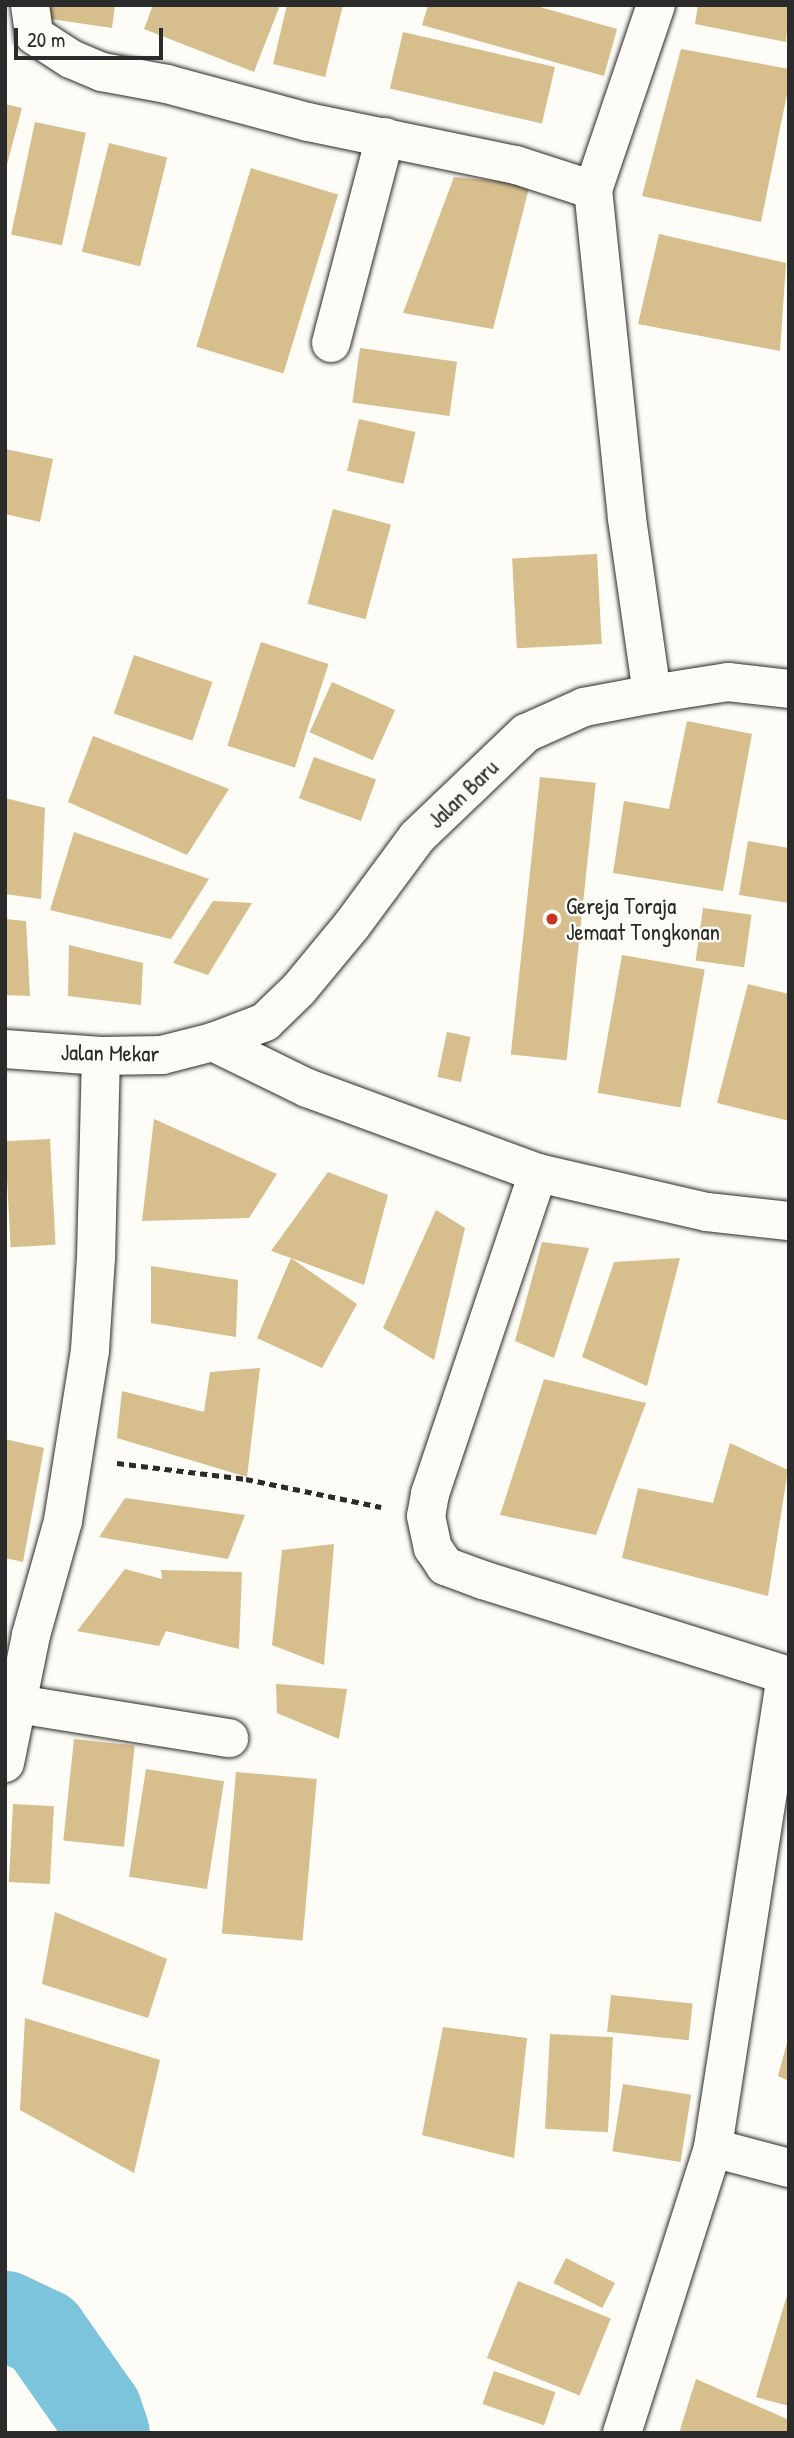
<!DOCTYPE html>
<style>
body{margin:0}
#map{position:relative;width:794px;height:2438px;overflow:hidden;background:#fdfcf7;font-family:"Patrick Hand",sans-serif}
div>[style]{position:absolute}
.river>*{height:89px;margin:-44.5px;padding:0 44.5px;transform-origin:44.5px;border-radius:44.5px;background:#7cc4dc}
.building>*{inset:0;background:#d7be8d;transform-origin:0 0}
.path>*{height:4.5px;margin-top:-2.25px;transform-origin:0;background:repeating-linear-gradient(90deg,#2b2b2b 0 7px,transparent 0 12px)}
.roads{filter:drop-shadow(0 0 2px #2b2b2b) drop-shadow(0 0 2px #2b2b2b)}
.minor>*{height:38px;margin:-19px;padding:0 19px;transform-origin:19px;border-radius:19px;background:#fdfcf7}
.dots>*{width:19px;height:19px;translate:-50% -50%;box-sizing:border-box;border:4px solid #fdfcf7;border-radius:50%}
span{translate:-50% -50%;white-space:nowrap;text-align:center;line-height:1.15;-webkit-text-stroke:5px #fdfcf7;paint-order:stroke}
.street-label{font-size:23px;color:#2b2b2b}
.poi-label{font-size:23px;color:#2b2b2b}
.left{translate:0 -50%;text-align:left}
.frame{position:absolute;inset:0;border:7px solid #2b2b2b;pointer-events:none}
.scale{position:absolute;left:14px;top:28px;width:149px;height:32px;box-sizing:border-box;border:4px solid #2b2b2b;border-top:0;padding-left:9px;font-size:21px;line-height:24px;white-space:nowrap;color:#2b2b2b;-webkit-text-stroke:5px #fdfcf7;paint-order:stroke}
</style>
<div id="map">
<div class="river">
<div style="left:5px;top:2315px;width:42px;rotate:25.3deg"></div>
<div style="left:43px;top:2333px;width:94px;rotate:55deg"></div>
<div style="left:97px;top:2410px;width:24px;rotate:71deg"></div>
</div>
<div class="building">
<div style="clip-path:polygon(46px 5px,115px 5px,112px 28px,44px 18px)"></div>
<div style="clip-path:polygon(153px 5px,280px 5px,254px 72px,144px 29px)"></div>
<div style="clip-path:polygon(287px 5px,343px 5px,325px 77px,273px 64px)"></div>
<div style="clip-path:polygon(428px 5px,533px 5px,617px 29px,604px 76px,422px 25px)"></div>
<div style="clip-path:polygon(698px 5px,789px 5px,786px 42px,695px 24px)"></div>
<div style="left:403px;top:32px;width:156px;height:58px;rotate:13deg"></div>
<div style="clip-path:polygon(681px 49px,789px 69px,789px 84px,761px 222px,642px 196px)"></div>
<div style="clip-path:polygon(5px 104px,22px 108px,6px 168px,5px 168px)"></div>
<div style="left:35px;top:122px;width:52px;height:115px;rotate:12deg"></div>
<div style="left:109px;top:143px;width:60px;height:112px;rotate:14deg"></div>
<div style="left:251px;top:168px;width:91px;height:187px;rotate:17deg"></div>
<div style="clip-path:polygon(454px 177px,530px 184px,493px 329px,403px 313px)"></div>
<div style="clip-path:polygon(659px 234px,786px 263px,780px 351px,638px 324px)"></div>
<div style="left:360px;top:348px;width:98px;height:55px;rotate:8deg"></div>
<div style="left:359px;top:419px;width:58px;height:53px;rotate:13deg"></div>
<div style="clip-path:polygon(5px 449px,53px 459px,40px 522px,5px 514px)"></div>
<div style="left:333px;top:509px;width:60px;height:98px;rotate:15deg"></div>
<div style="left:597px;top:554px;width:90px;height:85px;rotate:87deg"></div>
<div style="left:261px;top:642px;width:71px;height:109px;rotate:18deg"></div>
<div style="left:134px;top:655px;width:83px;height:62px;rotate:19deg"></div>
<div style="left:332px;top:682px;width:69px;height:55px;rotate:24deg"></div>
<div style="clip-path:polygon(687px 721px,752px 734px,723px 891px,613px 873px,624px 801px,669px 809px)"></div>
<div style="clip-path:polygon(93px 736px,229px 789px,187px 855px,68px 802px)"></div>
<div style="left:314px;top:757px;width:66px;height:44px;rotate:20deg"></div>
<div style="left:540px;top:777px;width:56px;height:279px;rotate:6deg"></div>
<div style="clip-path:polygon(5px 798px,45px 808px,41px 899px,5px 894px)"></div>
<div style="clip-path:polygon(74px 832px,209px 879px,171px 939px,50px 910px)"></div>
<div style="clip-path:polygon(748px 841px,789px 848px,789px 903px,739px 895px)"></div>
<div style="clip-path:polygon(213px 901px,252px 903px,208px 975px,173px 963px)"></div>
<div style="left:703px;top:908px;width:49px;height:53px;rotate:8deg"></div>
<div style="clip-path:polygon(5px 919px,26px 921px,30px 996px,5px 995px)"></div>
<div style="clip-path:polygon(69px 945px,143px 963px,141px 1005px,68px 996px)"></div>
<div style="left:622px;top:955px;width:84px;height:140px;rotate:10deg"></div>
<div style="clip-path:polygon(748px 984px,789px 994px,789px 1121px,717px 1103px)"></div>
<div style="left:447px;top:1032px;width:24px;height:46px;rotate:12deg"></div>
<div style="clip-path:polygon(154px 1119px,277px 1174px,249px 1218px,142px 1221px)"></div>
<div style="left:50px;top:1139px;width:106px;height:45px;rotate:87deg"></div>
<div style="clip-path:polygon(328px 1172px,388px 1195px,364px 1285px,291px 1258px,357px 1304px,322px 1368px,257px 1338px,291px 1258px,271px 1251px)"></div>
<div style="clip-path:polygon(436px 1210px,465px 1228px,434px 1360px,383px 1328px)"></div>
<div style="clip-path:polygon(542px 1242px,589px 1248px,554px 1358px,515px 1341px)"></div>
<div style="clip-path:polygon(680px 1258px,647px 1386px,582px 1357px,614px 1262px)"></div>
<div style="clip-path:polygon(151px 1266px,238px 1280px,236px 1337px,151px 1323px)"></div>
<div style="clip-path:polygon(260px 1368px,247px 1477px,117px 1438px,122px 1391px,204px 1412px,210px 1372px)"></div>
<div style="clip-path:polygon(544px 1379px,646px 1403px,596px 1535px,500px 1515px)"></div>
<div style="clip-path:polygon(5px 1439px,44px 1448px,23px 1562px,5px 1558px)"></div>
<div style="clip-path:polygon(730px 1443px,788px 1470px,768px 1596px,622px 1558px,638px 1488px,713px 1503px)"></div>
<div style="clip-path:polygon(125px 1498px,245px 1515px,228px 1559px,99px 1537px)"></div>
<div style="clip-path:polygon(334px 1544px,324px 1665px,272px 1645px,282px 1550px)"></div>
<div style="clip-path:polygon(125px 1569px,162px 1579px,161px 1570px,242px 1572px,239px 1649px,166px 1631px,159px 1646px,77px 1631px)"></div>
<div style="clip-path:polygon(276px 1684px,347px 1689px,339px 1739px,277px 1713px)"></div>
<div style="left:74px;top:1739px;width:61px;height:102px;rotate:6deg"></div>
<div style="left:146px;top:1769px;width:79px;height:109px;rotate:9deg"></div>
<div style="left:236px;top:1772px;width:81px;height:162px;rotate:5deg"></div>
<div style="left:13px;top:1804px;width:41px;height:78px;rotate:3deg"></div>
<div style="clip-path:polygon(55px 1912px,167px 1959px,148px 2018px,42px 1984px)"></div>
<div style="left:611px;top:1995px;width:82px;height:37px;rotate:6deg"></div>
<div style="clip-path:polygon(25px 2018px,160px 2060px,134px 2173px,20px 2110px)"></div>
<div style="clip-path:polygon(443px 2027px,527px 2038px,514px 2158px,422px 2135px)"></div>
<div style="left:550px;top:2034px;width:63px;height:95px;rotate:3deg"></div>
<div style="clip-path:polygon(788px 2039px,789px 2039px,789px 2081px,778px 2076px)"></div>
<div style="left:623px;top:2084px;width:69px;height:68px;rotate:9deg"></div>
<div style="left:566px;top:2258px;width:55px;height:28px;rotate:27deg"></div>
<div style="left:518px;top:2281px;width:100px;height:83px;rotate:22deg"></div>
<div style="clip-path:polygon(789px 2289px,789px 2406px,756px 2397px)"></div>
<div style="left:494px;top:2371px;width:65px;height:35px;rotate:19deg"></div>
<div style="clip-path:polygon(696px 2379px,789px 2420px,789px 2433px,679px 2433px)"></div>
</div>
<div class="path">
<div style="left:117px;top:1463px;width:130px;rotate:7.1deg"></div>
<div style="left:246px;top:1479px;width:138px;rotate:11.7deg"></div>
</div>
<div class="roads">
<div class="minor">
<div style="left:30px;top:5px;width:30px;rotate:82deg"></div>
<div style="left:34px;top:35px;width:44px;rotate:33deg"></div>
<div style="left:71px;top:59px;width:34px;rotate:23deg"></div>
<div style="left:102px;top:72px;width:66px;rotate:10.5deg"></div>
<div style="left:167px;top:84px;width:146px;rotate:15.1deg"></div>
<div style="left:308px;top:122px;width:212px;rotate:11.7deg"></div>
<div style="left:516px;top:165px;width:81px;rotate:18deg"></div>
<div style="left:331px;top:343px;width:213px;rotate:-75.3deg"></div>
<div style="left:652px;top:694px;width:178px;rotate:-98.1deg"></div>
<div style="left:627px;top:518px;width:330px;rotate:-95.9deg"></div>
<div style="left:593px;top:190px;width:195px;rotate:-71.2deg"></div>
<div style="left:213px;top:1042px;width:105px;rotate:26.1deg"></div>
<div style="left:307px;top:1088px;width:246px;rotate:20.2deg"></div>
<div style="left:538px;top:1173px;width:173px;rotate:13deg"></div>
<div style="left:707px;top:1212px;width:82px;rotate:6.3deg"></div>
<div style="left:5px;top:1049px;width:96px;rotate:4.2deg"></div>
<div style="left:101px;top:1056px;width:61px;rotate:-0.9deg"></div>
<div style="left:162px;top:1055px;width:53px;rotate:-14.3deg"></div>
<div style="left:213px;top:1042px;width:56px;rotate:-21deg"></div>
<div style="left:265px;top:1022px;width:47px;rotate:-44.1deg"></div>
<div style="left:299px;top:989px;width:83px;rotate:-50.4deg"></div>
<div style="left:352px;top:925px;width:109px;rotate:-53.5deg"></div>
<div style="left:417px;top:837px;width:151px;rotate:-43.7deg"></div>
<div style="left:526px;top:733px;width:64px;rotate:-24.1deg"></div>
<div style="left:584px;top:707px;width:69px;rotate:-10.8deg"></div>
<div style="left:652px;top:694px;width:77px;rotate:-9deg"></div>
<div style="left:728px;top:682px;width:61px;rotate:6.5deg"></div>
<div style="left:538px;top:1173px;width:339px;rotate:108.6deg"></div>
<div style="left:430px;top:1494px;width:22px;rotate:100deg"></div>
<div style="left:426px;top:1516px;width:33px;rotate:78deg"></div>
<div style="left:433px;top:1548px;width:22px;rotate:56deg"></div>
<div style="left:445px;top:1566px;width:40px;rotate:20.2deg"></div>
<div style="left:483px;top:1580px;width:318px;rotate:17.4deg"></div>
<div style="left:786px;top:1675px;width:479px;rotate:98.8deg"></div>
<div style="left:713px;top:2148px;width:79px;rotate:14.7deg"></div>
<div style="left:18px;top:1704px;width:214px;rotate:9.2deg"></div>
<div style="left:5px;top:1763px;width:131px;rotate:-78.5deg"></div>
<div style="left:31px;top:1635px;width:118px;rotate:-74.3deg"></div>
<div style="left:63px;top:1521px;width:173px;rotate:-81deg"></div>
<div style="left:90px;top:1350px;width:92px;rotate:-86.3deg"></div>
<div style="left:96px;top:1258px;width:202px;rotate:-88.6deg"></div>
<div style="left:622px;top:2433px;width:299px;rotate:-72.3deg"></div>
</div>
</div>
<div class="dots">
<div style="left:552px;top:919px;background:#c8321e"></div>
</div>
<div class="street-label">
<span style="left:463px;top:794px;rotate:-44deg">Jalan Baru</span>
<span style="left:110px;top:1053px;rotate:1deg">Jalan Mekar</span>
</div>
<div class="poi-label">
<span class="left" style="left:566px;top:919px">Gereja Toraja<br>Jemaat Tongkonan</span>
</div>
<div class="frame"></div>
<div class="scale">20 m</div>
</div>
